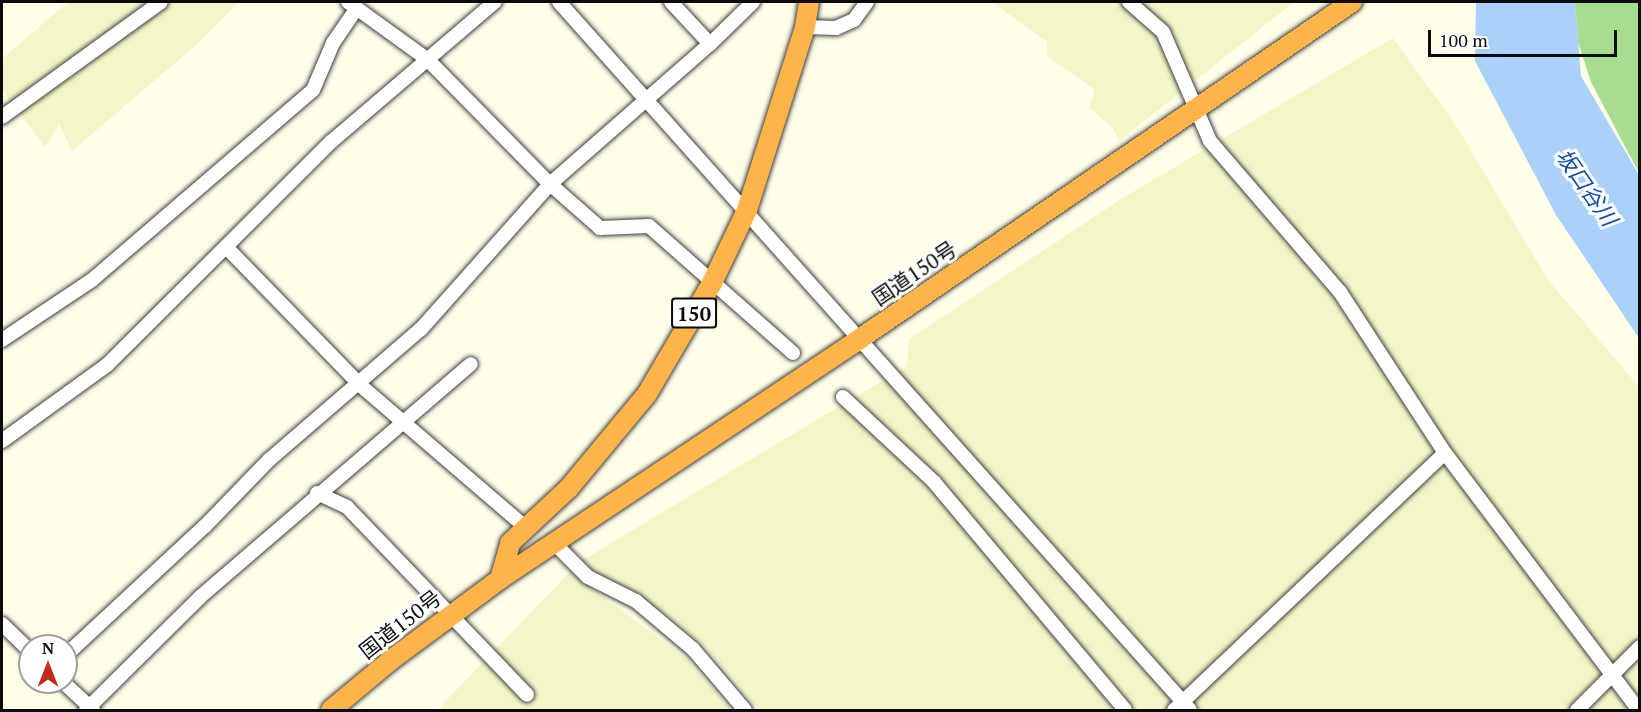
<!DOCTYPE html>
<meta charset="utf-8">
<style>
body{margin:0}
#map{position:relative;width:1641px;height:712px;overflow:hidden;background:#fffee9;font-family:"PT Serif","Noto Sans JP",serif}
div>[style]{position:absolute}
.farmland>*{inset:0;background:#f4f6c8}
.forest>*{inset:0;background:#a8dd8f}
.water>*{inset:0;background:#aad1fa}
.roads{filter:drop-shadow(0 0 2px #3e3e3e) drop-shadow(0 0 2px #3e3e3e)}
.minor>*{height:14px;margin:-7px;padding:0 7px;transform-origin:7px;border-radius:7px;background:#fff}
.highway>*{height:20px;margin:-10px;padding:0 10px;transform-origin:10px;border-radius:10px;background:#feb448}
span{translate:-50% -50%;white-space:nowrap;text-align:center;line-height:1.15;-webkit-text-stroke:6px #fff;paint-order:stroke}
.shield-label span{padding:2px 4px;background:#fff;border:2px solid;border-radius:4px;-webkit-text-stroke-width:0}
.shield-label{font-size:20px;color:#0b0b0b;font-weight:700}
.street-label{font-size:21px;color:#0b0b0b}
.water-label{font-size:22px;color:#0e4ea3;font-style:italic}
.frame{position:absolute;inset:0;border:3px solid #0b0b0b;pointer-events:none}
.north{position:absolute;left:18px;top:634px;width:60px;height:60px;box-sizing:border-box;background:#fff;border:2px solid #9d9d9d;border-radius:50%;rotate:0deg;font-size:16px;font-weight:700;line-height:24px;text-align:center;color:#0b0b0b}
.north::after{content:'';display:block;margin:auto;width:21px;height:27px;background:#c32a1b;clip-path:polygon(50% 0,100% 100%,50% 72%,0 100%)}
.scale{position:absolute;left:1428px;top:30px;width:189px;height:27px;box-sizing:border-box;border:3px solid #0b0b0b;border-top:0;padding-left:8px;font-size:18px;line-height:21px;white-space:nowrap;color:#0b0b0b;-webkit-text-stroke:4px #fff;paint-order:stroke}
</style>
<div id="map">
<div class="farmland">
<div style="clip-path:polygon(68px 2px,239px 2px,196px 45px,72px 151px,59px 124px,45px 147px,2px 90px,2px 59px)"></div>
<div style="clip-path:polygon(992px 2px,1294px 2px,1119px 141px,1113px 128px,1089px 108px,1095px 90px,1047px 56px,1047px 42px)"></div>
<div style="clip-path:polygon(1393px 38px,1457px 127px,1548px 280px,1639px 387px,1639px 710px,759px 710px,706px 647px,641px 595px,595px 573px,581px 561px,907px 366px,909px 339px,1126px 196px)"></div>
<div style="clip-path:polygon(570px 572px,687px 659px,731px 710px,437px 710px)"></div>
</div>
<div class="forest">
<div style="clip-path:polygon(1575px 2px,1639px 2px,1639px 173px,1591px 82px,1578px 42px)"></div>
</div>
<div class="water">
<div style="clip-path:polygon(1476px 2px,1575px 2px,1581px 76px,1639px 175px,1639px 338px,1556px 215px,1475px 61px)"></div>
</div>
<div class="roads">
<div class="minor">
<div style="left:348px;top:2px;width:99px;rotate:35.9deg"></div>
<div style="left:428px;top:60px;width:174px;rotate:45.5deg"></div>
<div style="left:550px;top:184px;width:67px;rotate:41.3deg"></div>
<div style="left:600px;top:228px;width:49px;rotate:-2.3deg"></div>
<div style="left:649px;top:226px;width:192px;rotate:41.4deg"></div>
<div style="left:559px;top:2px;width:948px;rotate:48.29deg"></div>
<div style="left:671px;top:2px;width:57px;rotate:47.1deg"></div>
<div style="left:1129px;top:2px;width:45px;rotate:41.4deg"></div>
<div style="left:1163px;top:32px;width:119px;rotate:66.7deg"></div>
<div style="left:1210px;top:141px;width:199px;rotate:49.3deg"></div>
<div style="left:1340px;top:292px;width:192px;rotate:56.9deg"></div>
<div style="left:1445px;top:453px;width:322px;rotate:53deg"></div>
<div style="left:805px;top:27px;width:31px;rotate:2deg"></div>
<div style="left:836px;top:28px;width:20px;rotate:-24deg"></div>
<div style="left:854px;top:20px;width:22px;rotate:-54deg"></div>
<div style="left:2px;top:117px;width:196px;rotate:-35.9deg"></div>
<div style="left:226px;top:247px;width:192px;rotate:45.8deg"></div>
<div style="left:360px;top:385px;width:219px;rotate:40.7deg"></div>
<div style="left:2px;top:340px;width:108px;rotate:-33.7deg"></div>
<div style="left:92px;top:280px;width:291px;rotate:-40.7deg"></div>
<div style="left:313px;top:90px;width:51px;rotate:-66.9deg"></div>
<div style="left:333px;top:43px;width:42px;rotate:-55.6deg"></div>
<div style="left:843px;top:397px;width:125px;rotate:43deg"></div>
<div style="left:934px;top:482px;width:297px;rotate:50deg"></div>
<div style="left:2px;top:441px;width:130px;rotate:-35.9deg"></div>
<div style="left:107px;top:365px;width:317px;rotate:-44.9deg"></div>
<div style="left:332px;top:141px;width:214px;rotate:-40.5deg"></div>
<div style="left:317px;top:493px;width:33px;rotate:25deg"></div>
<div style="left:347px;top:507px;width:260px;rotate:46.2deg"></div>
<div style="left:554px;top:543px;width:48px;rotate:45deg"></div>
<div style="left:588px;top:577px;width:54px;rotate:26.6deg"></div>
<div style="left:636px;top:601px;width:75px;rotate:40.1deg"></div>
<div style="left:693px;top:649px;width:80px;rotate:49.6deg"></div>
<div style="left:2px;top:624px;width:39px;rotate:44deg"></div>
<div style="left:66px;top:655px;width:190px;rotate:-42.9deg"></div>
<div style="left:205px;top:526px;width:92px;rotate:-45.9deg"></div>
<div style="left:269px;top:460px;width:201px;rotate:-40.8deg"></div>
<div style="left:421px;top:329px;width:194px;rotate:-48.3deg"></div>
<div style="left:550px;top:184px;width:213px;rotate:-41.2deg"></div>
<div style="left:710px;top:44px;width:60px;rotate:-44.3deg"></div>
<div style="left:63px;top:682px;width:41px;rotate:43deg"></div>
<div style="left:86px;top:710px;width:161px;rotate:-44.7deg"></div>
<div style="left:200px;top:597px;width:357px;rotate:-40.7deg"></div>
<div style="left:1174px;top:710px;width:373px;rotate:-43.5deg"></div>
<div style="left:1577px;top:710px;width:89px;rotate:-45deg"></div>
</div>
<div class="highway">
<div style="left:500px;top:579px;width:37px;rotate:-74deg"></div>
<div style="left:510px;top:543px;width:81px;rotate:-43deg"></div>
<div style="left:569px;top:488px;width:122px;rotate:-50.3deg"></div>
<div style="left:647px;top:394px;width:129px;rotate:-59.6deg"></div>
<div style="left:712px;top:283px;width:81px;rotate:-64.4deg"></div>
<div style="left:747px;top:210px;width:192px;rotate:-72.4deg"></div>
<div style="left:805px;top:27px;width:25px;rotate:-81deg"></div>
<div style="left:331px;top:710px;width:78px;rotate:-39.8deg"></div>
<div style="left:391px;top:660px;width:136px;rotate:-36.6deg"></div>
<div style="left:500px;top:579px;width:434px;rotate:-33.7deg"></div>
<div style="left:861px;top:338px;width:595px;rotate:-34.38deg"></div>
</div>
</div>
<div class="shield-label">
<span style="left:694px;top:313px">150</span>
</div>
<div class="street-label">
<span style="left:914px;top:273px;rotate:-34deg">国道150号</span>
<span style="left:400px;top:624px;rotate:-38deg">国道150号</span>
</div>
<div class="water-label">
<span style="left:1587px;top:187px;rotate:55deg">坂口谷川</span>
</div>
<div class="frame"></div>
<div class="north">N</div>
<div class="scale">100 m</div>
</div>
